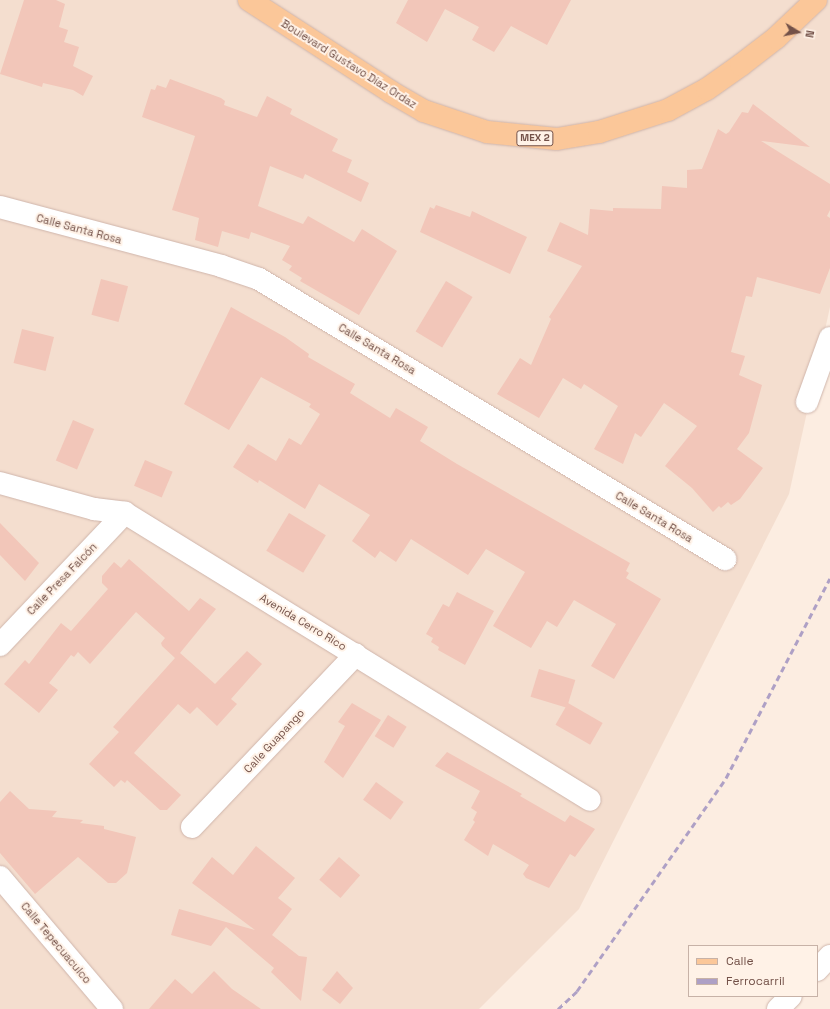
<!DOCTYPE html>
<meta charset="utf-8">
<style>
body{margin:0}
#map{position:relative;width:830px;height:1009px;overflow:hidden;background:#fcede1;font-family:"Space Grotesk",sans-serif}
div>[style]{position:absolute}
.residential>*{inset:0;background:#f4decf}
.building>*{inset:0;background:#f2c6b9;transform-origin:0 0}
.roads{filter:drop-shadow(0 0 1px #cfb5ab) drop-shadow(0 0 1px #cfb5ab)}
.minor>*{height:22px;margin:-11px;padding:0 11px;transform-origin:11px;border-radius:11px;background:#fff}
.primary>*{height:22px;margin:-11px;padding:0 11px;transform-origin:11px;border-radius:11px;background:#fbc799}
.rail>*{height:3px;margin-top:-1.5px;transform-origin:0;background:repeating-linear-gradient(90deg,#aea0c5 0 6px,transparent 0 10px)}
span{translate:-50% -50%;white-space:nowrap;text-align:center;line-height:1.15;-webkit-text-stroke:4px #fff2e7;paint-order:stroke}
.shield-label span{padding:1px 3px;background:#fff2e7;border:1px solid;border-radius:3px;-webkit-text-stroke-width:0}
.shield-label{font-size:10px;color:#735148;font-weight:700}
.street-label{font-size:11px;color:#735148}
.legend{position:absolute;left:688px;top:945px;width:130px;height:52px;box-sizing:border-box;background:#fff2e7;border:1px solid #c7b2a7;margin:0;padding:5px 7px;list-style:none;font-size:12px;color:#735148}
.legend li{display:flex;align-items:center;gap:8px;height:20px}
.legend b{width:20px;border:1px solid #c7b2a7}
.north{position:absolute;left:778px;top:12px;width:40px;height:40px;-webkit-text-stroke:3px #fff2e7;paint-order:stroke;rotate:100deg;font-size:11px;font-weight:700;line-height:16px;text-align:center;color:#735148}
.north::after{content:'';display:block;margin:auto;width:14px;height:18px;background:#735148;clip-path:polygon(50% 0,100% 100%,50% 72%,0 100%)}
</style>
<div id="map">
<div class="residential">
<div style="clip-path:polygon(0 0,830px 0,830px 307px,789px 494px,579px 909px,479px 1009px,0 1009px)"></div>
</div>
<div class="building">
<div style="clip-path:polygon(24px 0,56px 0,65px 4px,59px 27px,68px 30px,64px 42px,79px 47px,73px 66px,93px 76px,83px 96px,73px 90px,43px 83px,42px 87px,0 74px)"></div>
<div style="clip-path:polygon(408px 0,571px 0,547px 45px,511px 26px,494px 52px,472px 40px,479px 27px,445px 9px,427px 42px,396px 23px)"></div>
<div style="clip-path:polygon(170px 79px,221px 98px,225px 101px,224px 105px,257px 117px,267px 96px,292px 109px,290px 114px,338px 139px,332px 151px,352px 160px,347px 172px,369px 183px,361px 202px,305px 174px,303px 179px,270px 166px,258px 206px,303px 224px,308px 216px,354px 242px,362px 229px,397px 251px,359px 315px,300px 281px,302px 278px,289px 270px,292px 266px,282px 260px,290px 246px,251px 232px,249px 239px,222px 231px,218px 247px,195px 240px,199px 218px,172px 210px,195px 136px,142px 117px,151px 89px,155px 90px,157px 85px,166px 88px)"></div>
<div style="clip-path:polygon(753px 104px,810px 147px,761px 141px,830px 184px,830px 210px,827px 216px,830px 218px,830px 268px,820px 294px,757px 277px,752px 297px,746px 296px,731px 352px,745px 356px,739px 375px,762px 385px,749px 433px,737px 449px,763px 468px,740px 499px,731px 505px,728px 502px,721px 508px,719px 506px,713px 512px,692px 488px,665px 466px,697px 426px,664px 403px,641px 437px,635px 433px,623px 464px,594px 449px,618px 406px,584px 384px,581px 389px,563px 378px,539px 418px,497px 394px,520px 358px,531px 365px,551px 319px,549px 317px,582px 266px,547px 251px,560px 222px,588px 235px,590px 209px,613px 211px,613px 208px,661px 209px,662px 186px,687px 188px,687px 170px,702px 169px,718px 129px,726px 134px,729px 132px,742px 112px,748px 113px)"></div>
<div style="clip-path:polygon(436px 205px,470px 217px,472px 211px,527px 237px,510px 274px,420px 232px,430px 207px,434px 209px)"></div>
<div style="left:101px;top:279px;width:28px;height:37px;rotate:15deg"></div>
<div style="left:446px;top:281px;width:31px;height:59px;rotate:31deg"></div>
<div style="clip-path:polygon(231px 307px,285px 337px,309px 354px,308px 357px,355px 384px,350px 393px,390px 418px,396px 408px,428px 427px,420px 441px,457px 464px,630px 563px,626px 571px,629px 573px,626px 578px,661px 599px,614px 679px,591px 666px,616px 624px,574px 600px,557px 627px,547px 621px,531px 648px,493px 626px,525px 572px,486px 549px,468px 575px,411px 539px,396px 562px,380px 551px,375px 558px,352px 541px,370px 515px,319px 484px,305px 509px,259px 480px,258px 483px,233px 467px,248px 444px,276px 461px,289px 438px,301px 445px,320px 414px,309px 407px,311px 404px,261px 377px,229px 430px,184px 404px)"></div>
<div style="left:22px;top:329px;width:33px;height:35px;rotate:14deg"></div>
<div style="left:73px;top:420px;width:23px;height:44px;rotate:23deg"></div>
<div style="left:145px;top:460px;width:30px;height:28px;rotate:23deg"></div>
<div style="left:289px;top:513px;width:43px;height:44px;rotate:31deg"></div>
<div style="clip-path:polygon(0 523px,39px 563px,25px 581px,0 555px)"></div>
<div style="clip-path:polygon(129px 559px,189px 611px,200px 598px,216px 609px,180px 653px,215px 684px,247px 651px,262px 664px,231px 699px,237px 704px,217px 726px,197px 707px,190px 714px,178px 704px,134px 753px,181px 795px,167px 810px,160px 810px,127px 780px,125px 783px,121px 780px,114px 787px,89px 764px,119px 732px,113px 727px,175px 658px,162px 646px,161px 643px,165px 638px,136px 612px,90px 664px,78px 652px,74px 657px,71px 655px,49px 683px,58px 690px,39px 713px,4px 684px,25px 660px,29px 664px,61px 623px,71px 631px,108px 589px,102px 583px,102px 576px,114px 562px,121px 568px)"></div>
<div style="clip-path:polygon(457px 592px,494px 611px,465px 665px,438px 650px,439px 647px,431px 642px,433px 638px,426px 634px,443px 604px,449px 607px)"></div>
<div style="left:539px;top:669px;width:38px;height:29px;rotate:17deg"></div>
<div style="clip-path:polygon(352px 703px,381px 720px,343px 778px,324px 762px,345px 726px,338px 722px)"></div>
<div style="left:568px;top:703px;width:40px;height:25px;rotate:30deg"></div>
<div style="left:388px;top:715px;width:22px;height:25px;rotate:32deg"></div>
<div style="clip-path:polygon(447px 752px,522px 794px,520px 796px,565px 822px,570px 815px,595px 829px,575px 857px,570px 854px,549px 888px,526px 878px,523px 874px,529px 865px,493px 844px,488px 856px,464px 840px,475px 822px,473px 820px,477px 812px,471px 808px,480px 791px,435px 766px)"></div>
<div style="left:376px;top:782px;width:34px;height:22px;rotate:36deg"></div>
<div style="clip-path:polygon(10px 791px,29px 809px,57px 811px,52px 817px,83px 820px,80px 823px,104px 826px,104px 829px,136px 837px,127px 873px,116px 883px,108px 883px,78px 857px,35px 894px,0 853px,0 802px)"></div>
<div style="clip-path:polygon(256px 846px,295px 878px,278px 898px,292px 909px,272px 935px,299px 956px,307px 957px,301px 1001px,271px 972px,274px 968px,226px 927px,211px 946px,171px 935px,179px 909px,255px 930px,192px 883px,212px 857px,233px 875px)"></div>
<div style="left:339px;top:857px;width:28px;height:30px;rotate:41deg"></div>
<div style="clip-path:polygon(214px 971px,232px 989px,261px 1009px,149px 1009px,175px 979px,192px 994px)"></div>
<div style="clip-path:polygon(337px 971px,353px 988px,340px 1004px,322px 990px)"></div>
</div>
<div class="roads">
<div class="minor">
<div style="left:0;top:207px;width:229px;rotate:14.9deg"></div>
<div style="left:221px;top:266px;width:40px;rotate:18.9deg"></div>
<div style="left:259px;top:279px;width:544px;rotate:31deg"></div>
<div style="left:807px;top:402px;width:68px;rotate:-70.2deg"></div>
<div style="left:0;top:483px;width:98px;rotate:15.5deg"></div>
<div style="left:94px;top:509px;width:31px;rotate:7deg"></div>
<div style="left:125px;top:513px;width:546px;rotate:31.68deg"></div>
<div style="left:0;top:645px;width:182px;rotate:-46.6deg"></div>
<div style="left:192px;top:827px;width:238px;rotate:-46.5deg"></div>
<div style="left:0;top:877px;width:173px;rotate:49.7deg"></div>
<div style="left:817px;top:970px;width:19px;rotate:-47deg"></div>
<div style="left:778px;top:1009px;width:18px;rotate:-45deg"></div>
</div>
<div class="primary">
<div style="left:249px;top:0;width:169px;rotate:32.9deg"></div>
<div style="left:391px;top:92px;width:38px;rotate:30deg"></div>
<div style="left:424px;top:111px;width:66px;rotate:18.4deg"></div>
<div style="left:487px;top:132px;width:70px;rotate:5.7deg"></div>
<div style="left:557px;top:139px;width:43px;rotate:-9.5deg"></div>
<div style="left:599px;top:132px;width:72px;rotate:-17.7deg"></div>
<div style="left:668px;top:110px;width:44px;rotate:-28.3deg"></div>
<div style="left:707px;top:89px;width:42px;rotate:-35.2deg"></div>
<div style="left:741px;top:65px;width:44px;rotate:-37.6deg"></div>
<div style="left:776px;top:38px;width:55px;rotate:-43.5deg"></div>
</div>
</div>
<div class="rail">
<div style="left:558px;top:1009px;width:26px;rotate:-43deg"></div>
<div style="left:577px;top:991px;width:260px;rotate:-55deg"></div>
<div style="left:726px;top:778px;width:225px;rotate:-62.5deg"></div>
</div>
<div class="shield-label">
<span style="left:535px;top:138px">MEX 2</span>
</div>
<div class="street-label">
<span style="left:349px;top:64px;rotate:32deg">Boulevard Gustavo Díaz Ordaz</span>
<span style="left:79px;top:229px;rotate:15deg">Calle Santa Rosa</span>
<span style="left:377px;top:349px;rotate:31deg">Calle Santa Rosa</span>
<span style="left:654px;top:517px;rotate:31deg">Calle Santa Rosa</span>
<span style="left:62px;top:579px;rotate:-46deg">Calle Presa Falcón</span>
<span style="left:303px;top:622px;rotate:31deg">Avenida Cerro Rico</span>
<span style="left:274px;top:741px;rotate:-47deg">Calle Guapango</span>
<span style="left:56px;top:943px;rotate:50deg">Calle Tepecuaculco</span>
</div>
<ul class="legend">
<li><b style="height:5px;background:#fbc799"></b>Calle</li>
<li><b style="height:5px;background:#aea0c5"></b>Ferrocarril</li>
</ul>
<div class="north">N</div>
</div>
